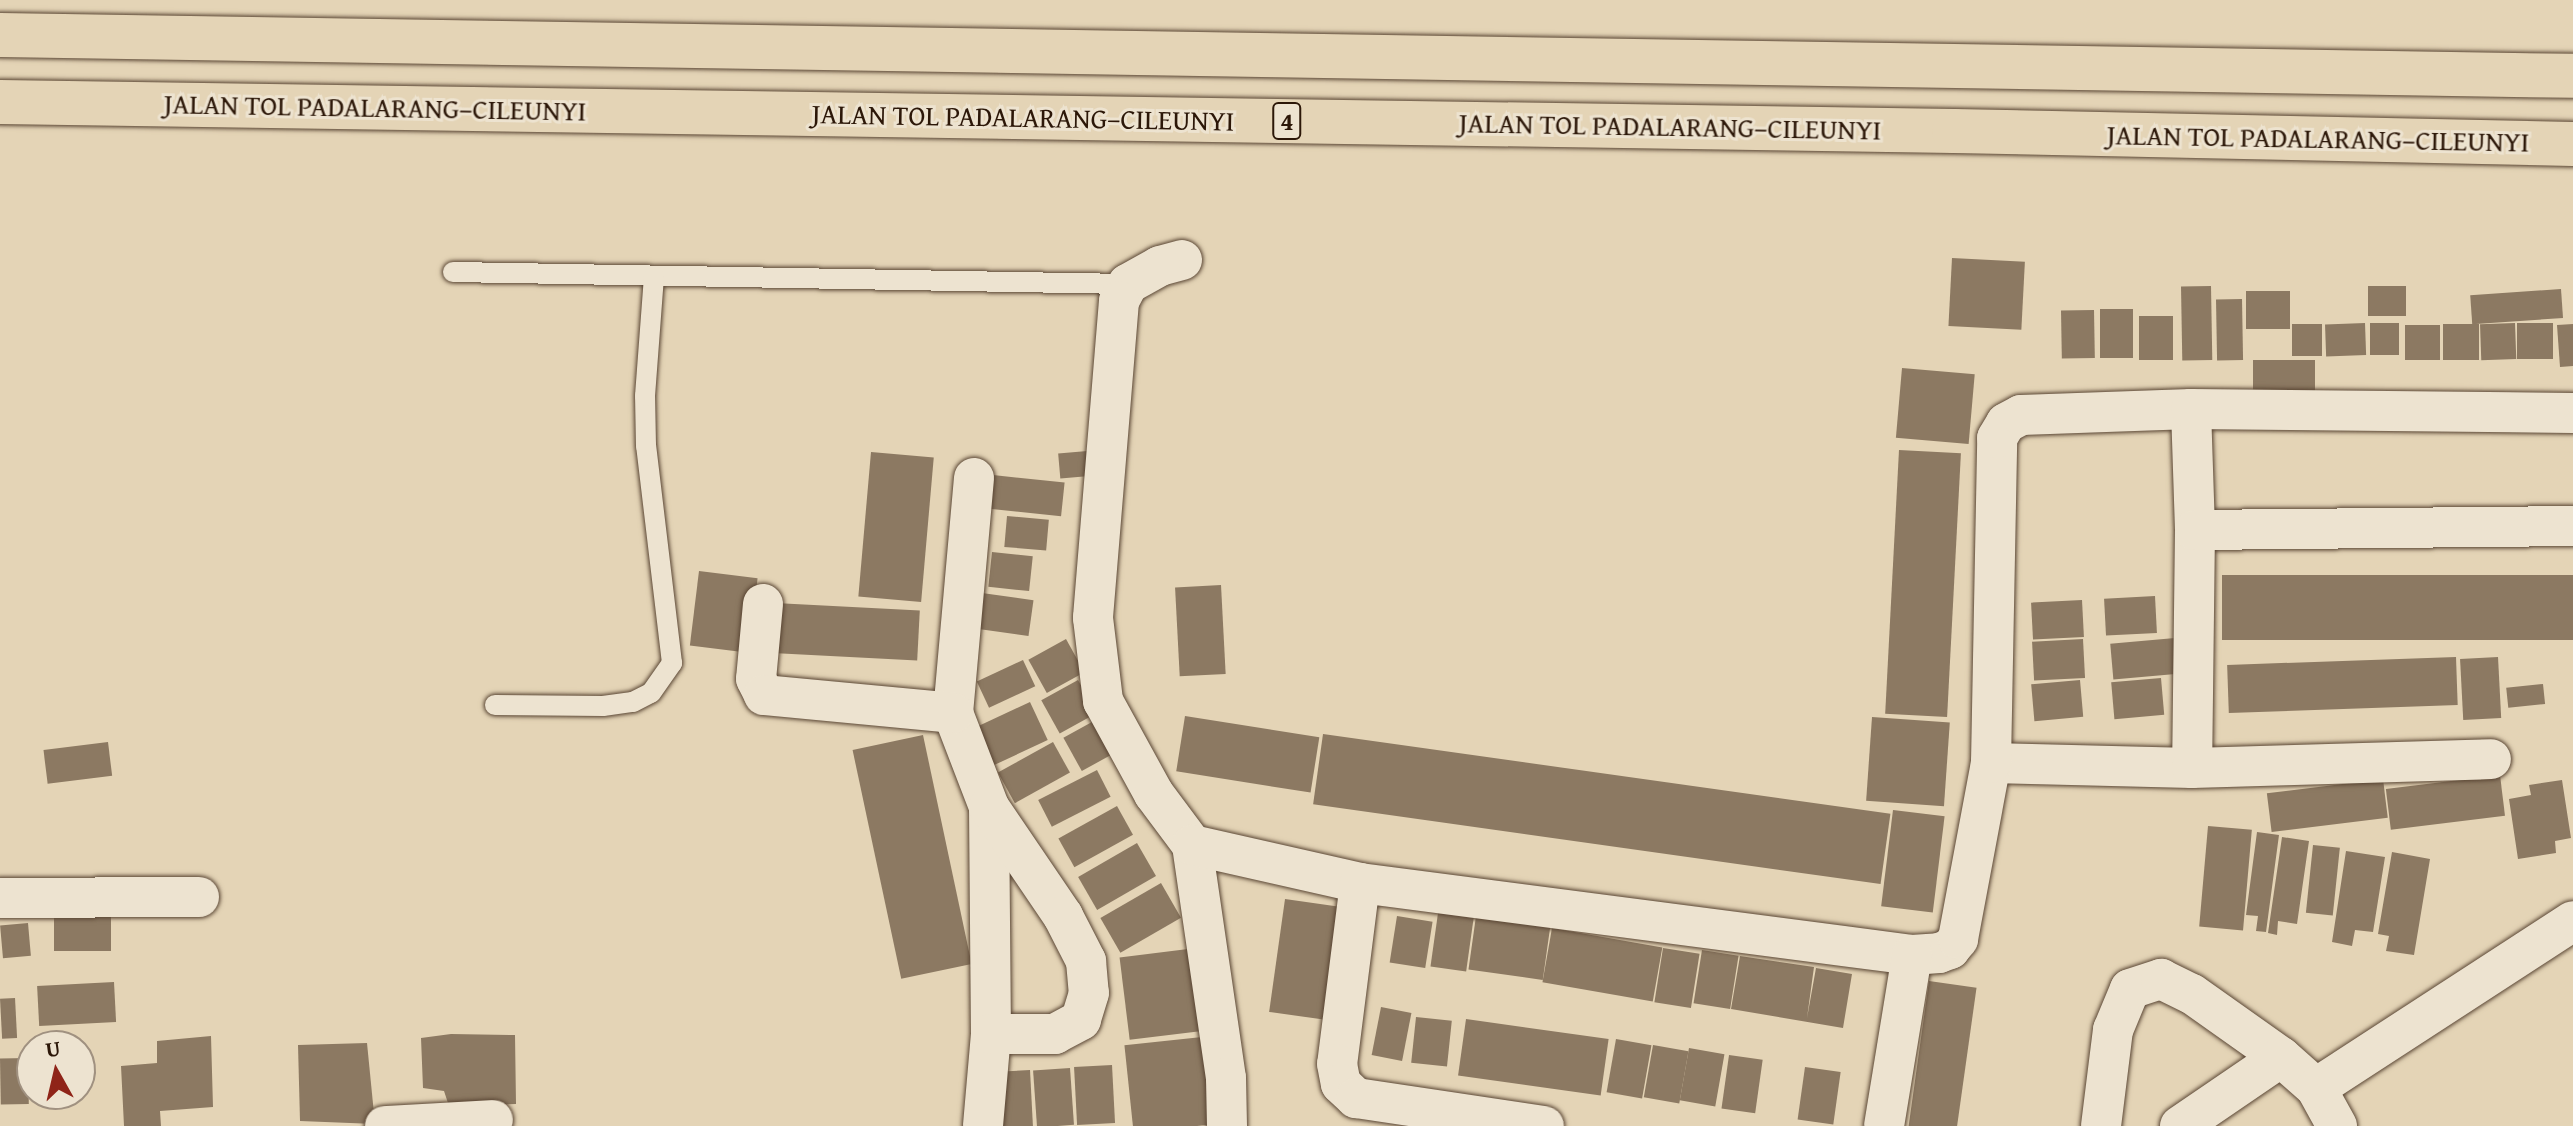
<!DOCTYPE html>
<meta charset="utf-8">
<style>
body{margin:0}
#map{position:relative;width:2573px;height:1126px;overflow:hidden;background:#e4d4b6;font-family:"Gentium Book Plus",serif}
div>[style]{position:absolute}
.building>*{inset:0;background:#8c7962;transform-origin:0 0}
.roads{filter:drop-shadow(0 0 2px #5a4634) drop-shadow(0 0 2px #5a4634)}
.lane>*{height:20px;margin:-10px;padding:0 10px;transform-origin:10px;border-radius:10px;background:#ede3d0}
.street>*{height:40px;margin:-20px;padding:0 20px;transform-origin:20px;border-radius:20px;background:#ede3d0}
.highway>*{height:44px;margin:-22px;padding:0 22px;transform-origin:22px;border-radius:22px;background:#e4d4b6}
span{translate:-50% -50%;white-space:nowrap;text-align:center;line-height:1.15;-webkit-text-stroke:6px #ede3d0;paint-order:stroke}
.shield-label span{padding:2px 6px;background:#ede3d0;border:2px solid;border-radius:6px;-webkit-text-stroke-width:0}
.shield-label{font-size:26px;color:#2c1708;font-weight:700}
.street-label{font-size:28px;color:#2c1708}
.north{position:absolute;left:16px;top:1030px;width:80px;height:80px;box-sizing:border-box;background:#ede3d0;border:2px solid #a09180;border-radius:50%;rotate:352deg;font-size:22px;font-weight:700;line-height:32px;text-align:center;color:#2c1708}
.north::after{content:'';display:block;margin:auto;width:28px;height:36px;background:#8f2418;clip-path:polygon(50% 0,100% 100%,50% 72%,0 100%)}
</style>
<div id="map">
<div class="building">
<div style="left:1952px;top:258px;width:73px;height:68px;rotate:3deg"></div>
<div style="left:2211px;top:286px;width:74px;height:30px;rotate:89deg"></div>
<div style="left:2406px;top:286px;width:30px;height:38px;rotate:90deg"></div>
<div style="left:2561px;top:289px;width:29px;height:91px;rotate:86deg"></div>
<div style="left:2246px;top:291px;width:44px;height:38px"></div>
<div style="left:2242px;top:299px;width:61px;height:26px;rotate:89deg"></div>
<div style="left:2100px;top:309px;width:33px;height:49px"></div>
<div style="left:2094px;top:310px;width:48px;height:33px;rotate:89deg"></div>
<div style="left:2139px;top:316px;width:34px;height:44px"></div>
<div style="left:2365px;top:323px;width:32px;height:40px;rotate:88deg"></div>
<div style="left:2370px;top:323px;width:29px;height:32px"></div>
<div style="left:2515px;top:323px;width:36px;height:35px;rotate:88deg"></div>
<div style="left:2517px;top:323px;width:36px;height:36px"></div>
<div style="left:2322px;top:324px;width:32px;height:30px;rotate:90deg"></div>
<div style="left:2479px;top:324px;width:36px;height:36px;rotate:90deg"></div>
<div style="clip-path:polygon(2573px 324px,2573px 366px,2560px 367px,2557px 325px)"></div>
<div style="left:2405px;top:325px;width:35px;height:35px"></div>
<div style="left:2315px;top:360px;width:34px;height:62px;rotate:90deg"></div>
<div style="left:1902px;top:368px;width:73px;height:70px;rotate:5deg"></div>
<div style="left:1099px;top:450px;width:25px;height:41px;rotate:85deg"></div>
<div style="left:1899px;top:450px;width:62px;height:264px;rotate:3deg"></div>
<div style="left:871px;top:452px;width:63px;height:145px;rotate:5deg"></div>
<div style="left:993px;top:475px;width:72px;height:34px;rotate:6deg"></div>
<div style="left:1007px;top:516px;width:42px;height:31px;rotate:5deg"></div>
<div style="left:992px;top:552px;width:41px;height:35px;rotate:6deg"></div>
<div style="left:699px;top:571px;width:59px;height:75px;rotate:7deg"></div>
<div style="left:2573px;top:575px;width:65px;height:351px;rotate:90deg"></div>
<div style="left:1221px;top:585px;width:89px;height:46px;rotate:87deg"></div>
<div style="left:982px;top:593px;width:52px;height:36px;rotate:8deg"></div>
<div style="left:2155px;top:596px;width:37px;height:51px;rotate:87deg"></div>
<div style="left:2082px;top:600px;width:37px;height:51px;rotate:87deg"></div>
<div style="left:775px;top:603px;width:145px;height:50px;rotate:3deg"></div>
<div style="left:2175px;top:638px;width:36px;height:65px;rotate:85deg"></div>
<div style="left:1066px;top:639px;width:38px;height:43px;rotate:61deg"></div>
<div style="left:2083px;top:639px;width:39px;height:51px;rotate:87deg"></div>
<div style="left:2456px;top:657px;width:48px;height:229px;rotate:88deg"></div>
<div style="left:2498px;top:657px;width:61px;height:38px;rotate:87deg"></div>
<div style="left:1023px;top:660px;width:29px;height:51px;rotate:65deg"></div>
<div style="left:2161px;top:678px;width:37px;height:50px;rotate:85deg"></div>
<div style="left:1078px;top:680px;width:38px;height:42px;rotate:61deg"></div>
<div style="left:2080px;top:680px;width:37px;height:49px;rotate:85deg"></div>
<div style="left:2543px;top:684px;width:20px;height:37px;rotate:84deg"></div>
<div style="left:1030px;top:702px;width:42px;height:71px;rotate:65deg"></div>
<div style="left:1185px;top:716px;width:136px;height:56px;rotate:9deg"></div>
<div style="left:1101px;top:717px;width:38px;height:43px;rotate:61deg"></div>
<div style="left:1872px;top:717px;width:78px;height:84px;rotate:4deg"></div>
<div style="left:1323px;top:734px;width:573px;height:71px;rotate:8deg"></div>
<div style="left:923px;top:735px;width:234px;height:72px;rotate:78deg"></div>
<div style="left:108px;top:742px;width:34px;height:65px;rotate:83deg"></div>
<div style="left:1053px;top:742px;width:35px;height:63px;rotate:61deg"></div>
<div style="left:1097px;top:770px;width:30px;height:66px;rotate:63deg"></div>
<div style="left:2500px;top:775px;width:41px;height:115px;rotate:83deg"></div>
<div style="left:2383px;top:779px;width:39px;height:117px;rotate:83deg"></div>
<div style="clip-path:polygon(2562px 780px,2571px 838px,2555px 841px,2556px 853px,2518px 859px,2509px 799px,2531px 795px,2529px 785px)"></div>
<div style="left:1117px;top:806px;width:33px;height:67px;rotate:61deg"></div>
<div style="left:1893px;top:810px;width:52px;height:97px;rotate:7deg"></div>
<div style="left:2208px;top:826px;width:44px;height:101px;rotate:5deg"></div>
<div style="clip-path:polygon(2257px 832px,2279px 835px,2266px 932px,2256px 931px,2258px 916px,2246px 915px)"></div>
<div style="clip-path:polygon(2282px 837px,2309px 841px,2297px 924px,2278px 921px,2277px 935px,2268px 933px)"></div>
<div style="left:1137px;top:843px;width:38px;height:68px;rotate:60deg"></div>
<div style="left:2313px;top:845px;width:27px;height:68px;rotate:6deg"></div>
<div style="clip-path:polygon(2346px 851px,2385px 857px,2373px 932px,2355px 930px,2352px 946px,2332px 942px)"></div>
<div style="clip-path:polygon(2392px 852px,2430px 859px,2414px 955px,2386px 951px,2389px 936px,2378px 934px)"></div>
<div style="left:1161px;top:883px;width:40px;height:70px;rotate:60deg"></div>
<div style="left:1285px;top:899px;width:55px;height:114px;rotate:8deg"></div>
<div style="left:111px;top:905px;width:46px;height:57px;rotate:90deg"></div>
<div style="left:1438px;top:913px;width:36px;height:54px;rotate:8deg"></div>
<div style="left:1397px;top:916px;width:36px;height:47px;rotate:9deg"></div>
<div style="left:1476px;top:916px;width:75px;height:54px;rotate:8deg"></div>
<div style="left:28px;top:923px;width:33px;height:28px;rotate:85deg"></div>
<div style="left:1552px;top:928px;width:112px;height:55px;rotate:10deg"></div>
<div style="left:1196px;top:948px;width:83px;height:77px;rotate:83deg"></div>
<div style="left:1663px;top:948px;width:37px;height:55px;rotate:9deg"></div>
<div style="left:1702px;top:950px;width:37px;height:54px;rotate:9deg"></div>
<div style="clip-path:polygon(1740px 956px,1814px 967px,1807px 1018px,1816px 968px,1852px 974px,1843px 1028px,1731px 1009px)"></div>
<div style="left:1929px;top:981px;width:48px;height:147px;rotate:8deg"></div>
<div style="left:114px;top:982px;width:40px;height:77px;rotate:87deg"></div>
<div style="left:15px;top:998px;width:40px;height:15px;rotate:87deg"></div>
<div style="left:1381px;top:1007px;width:31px;height:49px;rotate:11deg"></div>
<div style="left:1416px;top:1017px;width:36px;height:46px;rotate:6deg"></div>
<div style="left:1466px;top:1019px;width:144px;height:57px;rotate:8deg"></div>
<div style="clip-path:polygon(451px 1034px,515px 1035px,516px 1104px,449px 1106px,444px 1091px,423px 1088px,421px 1038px)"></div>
<div style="clip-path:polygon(211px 1036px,213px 1107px,160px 1111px,161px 1126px,124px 1126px,121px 1066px,157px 1063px,157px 1041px)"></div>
<div style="left:1202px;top:1037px;width:88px;height:78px;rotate:84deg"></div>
<div style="left:1616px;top:1039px;width:36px;height:54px;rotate:10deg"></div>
<div style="clip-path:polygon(367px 1043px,375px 1124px,300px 1121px,298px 1045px)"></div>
<div style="left:1653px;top:1045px;width:36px;height:53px;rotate:10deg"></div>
<div style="left:1689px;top:1048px;width:36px;height:53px;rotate:10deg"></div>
<div style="left:1729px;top:1055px;width:34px;height:54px;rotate:8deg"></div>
<div style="left:28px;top:1058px;width:46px;height:28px;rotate:89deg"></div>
<div style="left:1112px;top:1065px;width:58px;height:38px;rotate:87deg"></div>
<div style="left:1805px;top:1067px;width:36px;height:53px;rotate:8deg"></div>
<div style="left:1070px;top:1068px;width:57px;height:37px;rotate:86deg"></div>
<div style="left:1030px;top:1070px;width:56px;height:38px;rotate:87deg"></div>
</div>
<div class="roads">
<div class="lane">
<div style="left:453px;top:272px;width:675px;rotate:1.02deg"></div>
<div style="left:495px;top:705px;width:108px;rotate:0.5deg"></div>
<div style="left:603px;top:706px;width:30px;rotate:-8deg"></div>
<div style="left:633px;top:702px;width:20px;rotate:-27deg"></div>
<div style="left:651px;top:693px;width:37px;rotate:-55deg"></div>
<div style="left:672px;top:663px;width:219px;rotate:-96.8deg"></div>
<div style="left:646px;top:446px;width:50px;rotate:-91.1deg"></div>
<div style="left:645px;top:396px;width:120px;rotate:-85.7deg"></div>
</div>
<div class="street">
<div style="left:1182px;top:260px;width:23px;rotate:165deg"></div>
<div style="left:1160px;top:266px;width:37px;rotate:151deg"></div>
<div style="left:1128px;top:284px;width:19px;rotate:118deg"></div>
<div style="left:1119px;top:301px;width:318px;rotate:94.7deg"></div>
<div style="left:1093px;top:618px;width:84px;rotate:83.1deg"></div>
<div style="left:1103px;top:701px;width:106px;rotate:61.3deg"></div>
<div style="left:1154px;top:794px;width:64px;rotate:53.3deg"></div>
<div style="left:1192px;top:845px;width:235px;rotate:81.7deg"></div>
<div style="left:1226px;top:1078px;width:48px;rotate:88.8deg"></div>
<div style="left:2191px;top:409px;width:121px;rotate:88.1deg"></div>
<div style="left:2195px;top:530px;width:238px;rotate:90.7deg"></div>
<div style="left:974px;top:478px;width:236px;rotate:95.1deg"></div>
<div style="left:953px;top:713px;width:101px;rotate:69deg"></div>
<div style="left:989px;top:807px;width:227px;rotate:89.5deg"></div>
<div style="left:991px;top:1034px;width:92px;rotate:95deg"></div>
<div style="left:2195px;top:530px;width:378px;rotate:-0.6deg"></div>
<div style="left:763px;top:604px;width:75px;rotate:95.3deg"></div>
<div style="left:756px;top:679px;width:18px;rotate:63deg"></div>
<div style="left:764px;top:695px;width:190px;rotate:5.4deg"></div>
<div style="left:1991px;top:763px;width:201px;rotate:1.4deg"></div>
<div style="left:2192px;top:768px;width:299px;rotate:-1.7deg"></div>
<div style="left:989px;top:807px;width:132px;rotate:55.8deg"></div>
<div style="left:1063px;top:916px;width:51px;rotate:62.9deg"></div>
<div style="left:1086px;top:961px;width:32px;rotate:85deg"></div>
<div style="left:1089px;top:993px;width:28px;rotate:107deg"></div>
<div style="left:1081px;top:1020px;width:30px;rotate:152deg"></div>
<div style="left:1055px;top:1034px;width:64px;rotate:180deg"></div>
<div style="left:1192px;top:845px;width:172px;rotate:12.7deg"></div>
<div style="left:1360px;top:883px;width:557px;rotate:7.43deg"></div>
<div style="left:1912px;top:955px;width:27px;rotate:-4deg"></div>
<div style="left:1939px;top:953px;width:12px;rotate:-20deg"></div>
<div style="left:1950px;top:949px;width:13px;rotate:-51deg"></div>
<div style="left:1958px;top:939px;width:179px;rotate:-79.4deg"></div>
<div style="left:1991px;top:763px;width:325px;rotate:-88.9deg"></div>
<div style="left:1997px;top:438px;width:17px;rotate:-59deg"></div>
<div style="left:2006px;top:423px;width:17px;rotate:-28deg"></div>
<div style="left:2021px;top:415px;width:170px;rotate:-2deg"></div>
<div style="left:2191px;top:409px;width:382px;rotate:0.6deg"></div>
<div style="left:1360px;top:883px;width:182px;rotate:97.2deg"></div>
<div style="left:1337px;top:1064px;width:20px;rotate:79deg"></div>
<div style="left:1341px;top:1084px;width:21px;rotate:43deg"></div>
<div style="left:1356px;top:1098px;width:190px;rotate:8.5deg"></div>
<div style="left:0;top:898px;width:199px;rotate:-0.3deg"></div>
<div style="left:385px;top:1126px;width:108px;rotate:-3.2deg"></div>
<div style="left:1884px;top:1126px;width:173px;rotate:-80.7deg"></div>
<div style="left:2101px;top:1126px;width:97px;rotate:-82.9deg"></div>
<div style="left:2113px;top:1030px;width:44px;rotate:-67.5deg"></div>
<div style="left:2130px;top:989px;width:33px;rotate:-18deg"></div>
<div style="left:2161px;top:979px;width:34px;rotate:26deg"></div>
<div style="left:2192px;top:994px;width:109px;rotate:35.3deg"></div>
<div style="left:2281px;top:1057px;width:47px;rotate:41.5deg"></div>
<div style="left:2180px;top:1126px;width:122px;rotate:-34.3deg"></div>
<div style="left:2337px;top:1126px;width:43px;rotate:-118.9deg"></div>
<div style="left:2316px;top:1088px;width:306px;rotate:-33deg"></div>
</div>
<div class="highway">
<div style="left:0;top:35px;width:2573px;rotate:0.91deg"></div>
<div style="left:0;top:102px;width:1954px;rotate:0.85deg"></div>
<div style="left:1954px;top:131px;width:619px;rotate:1.2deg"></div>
</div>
</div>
<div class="shield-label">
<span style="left:1287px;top:121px">4</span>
</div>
<div class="street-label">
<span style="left:375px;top:107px;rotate:1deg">JALAN TOL PADALARANG–CILEUNYI</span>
<span style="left:1023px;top:117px;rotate:1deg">JALAN TOL PADALARANG–CILEUNYI</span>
<span style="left:1670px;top:126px;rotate:1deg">JALAN TOL PADALARANG–CILEUNYI</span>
<span style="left:2318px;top:138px;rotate:1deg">JALAN TOL PADALARANG–CILEUNYI</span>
</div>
<div class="north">U</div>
</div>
